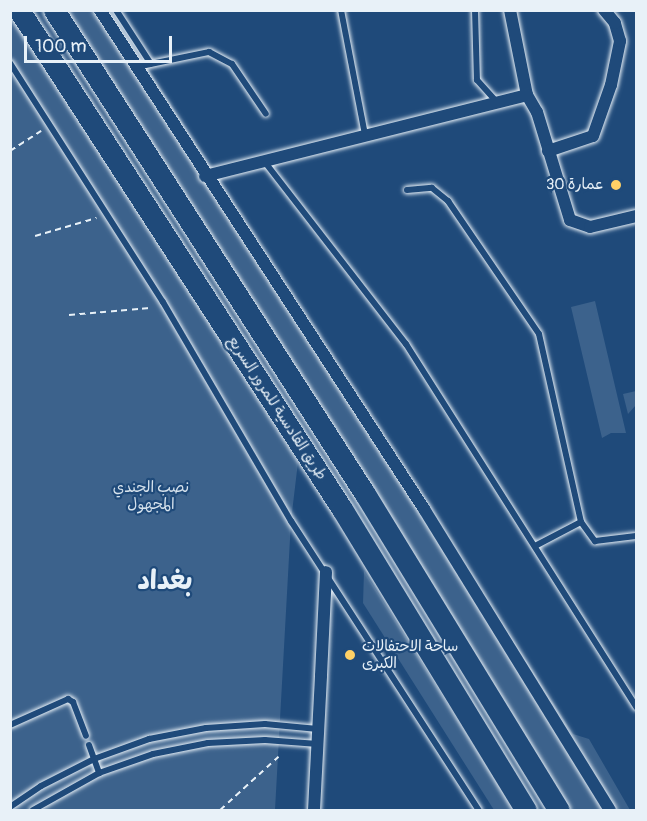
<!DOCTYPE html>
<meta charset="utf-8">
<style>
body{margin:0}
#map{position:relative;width:647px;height:821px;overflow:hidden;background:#1f4a7a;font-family:Pangolin,"Playpen Sans Arabic",sans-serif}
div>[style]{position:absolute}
.green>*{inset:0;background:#3c628c}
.path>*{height:1.5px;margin-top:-0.75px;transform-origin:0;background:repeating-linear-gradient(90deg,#e8f1f8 0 6px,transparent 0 10.5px)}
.roads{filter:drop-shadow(0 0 2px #e8f1f8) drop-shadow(0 0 2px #e8f1f8)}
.lane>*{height:6px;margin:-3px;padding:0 3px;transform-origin:3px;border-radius:3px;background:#1f4a7a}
.street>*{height:12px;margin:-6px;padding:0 6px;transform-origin:6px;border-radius:6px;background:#1f4a7a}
.highway>*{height:21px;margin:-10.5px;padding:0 10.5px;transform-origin:10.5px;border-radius:10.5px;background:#1f4a7a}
.dots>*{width:16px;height:16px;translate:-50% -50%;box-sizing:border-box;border:3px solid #1f4a7a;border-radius:50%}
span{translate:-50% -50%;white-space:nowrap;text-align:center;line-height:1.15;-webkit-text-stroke:4.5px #1f4a7a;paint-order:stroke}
.poi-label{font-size:15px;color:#e8f1f8}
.right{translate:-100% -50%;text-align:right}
.left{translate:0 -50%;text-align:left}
.street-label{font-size:15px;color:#e8f1f8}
.park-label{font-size:15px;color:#d7e3ed}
.town-label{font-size:27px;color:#e8f1f8;font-weight:700}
.frame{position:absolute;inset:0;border:12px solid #e8f1f8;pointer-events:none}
.scale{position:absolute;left:24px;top:36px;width:148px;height:27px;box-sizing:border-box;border:3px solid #e8f1f8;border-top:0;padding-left:8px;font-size:18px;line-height:21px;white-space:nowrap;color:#e8f1f8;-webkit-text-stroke:4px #1f4a7a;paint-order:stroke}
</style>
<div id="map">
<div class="green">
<div style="clip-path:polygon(64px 11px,111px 11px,573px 734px,589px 739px,630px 810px,569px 810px)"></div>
<div style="clip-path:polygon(11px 12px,298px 462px,291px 521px,275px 810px,11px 810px)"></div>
<div style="clip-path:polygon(595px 301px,626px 433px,611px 433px,602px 438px,571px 307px)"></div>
<div style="clip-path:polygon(636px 391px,636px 405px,628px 414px,623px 394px)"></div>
<div style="clip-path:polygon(364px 571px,514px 810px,494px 810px,363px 603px)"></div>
</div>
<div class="path">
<div style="left:10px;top:151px;width:37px;rotate:-33deg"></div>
<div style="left:35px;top:236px;width:64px;rotate:-16.4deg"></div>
<div style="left:69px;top:315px;width:81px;rotate:-4.9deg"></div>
<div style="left:220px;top:810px;width:79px;rotate:-42.4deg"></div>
</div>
<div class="roads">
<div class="lane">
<div style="left:116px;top:10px;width:64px;rotate:57.1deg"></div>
<div style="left:341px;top:10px;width:127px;rotate:79.1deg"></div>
<div style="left:475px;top:10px;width:70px;rotate:88.4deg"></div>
<div style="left:477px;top:80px;width:30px;rotate:48deg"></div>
<div style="left:10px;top:63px;width:284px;rotate:57.4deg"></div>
<div style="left:163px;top:302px;width:254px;rotate:59.7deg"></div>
<div style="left:291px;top:521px;width:345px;rotate:57deg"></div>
<div style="left:136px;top:67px;width:75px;rotate:-11.6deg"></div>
<div style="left:209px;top:52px;width:26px;rotate:28deg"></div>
<div style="left:232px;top:64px;width:60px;rotate:55.8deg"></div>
<div style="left:264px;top:161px;width:232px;rotate:52.2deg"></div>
<div style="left:406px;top:344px;width:430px;rotate:57.6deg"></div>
<div style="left:407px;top:190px;width:25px;rotate:-5deg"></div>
<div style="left:432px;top:188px;width:21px;rotate:39deg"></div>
<div style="left:448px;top:201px;width:161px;rotate:55.6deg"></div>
<div style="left:539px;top:334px;width:193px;rotate:77.4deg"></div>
<div style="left:581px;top:522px;width:24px;rotate:54deg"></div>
<div style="left:595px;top:541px;width:41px;rotate:-7deg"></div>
<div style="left:535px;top:546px;width:52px;rotate:-27.6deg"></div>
<div style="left:10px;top:725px;width:64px;rotate:-24.1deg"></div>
<div style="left:68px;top:699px;width:6px;rotate:31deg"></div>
<div style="left:73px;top:702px;width:36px;rotate:69deg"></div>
<div style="left:89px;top:745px;width:30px;rotate:70deg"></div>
<div style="left:10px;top:807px;width:37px;rotate:-34deg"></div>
<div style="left:41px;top:786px;width:59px;rotate:-27deg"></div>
<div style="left:94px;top:759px;width:59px;rotate:-20deg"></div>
<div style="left:149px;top:739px;width:58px;rotate:-10.9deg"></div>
<div style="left:206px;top:728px;width:59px;rotate:-3.9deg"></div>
<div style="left:265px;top:724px;width:53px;rotate:5.4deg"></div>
<div style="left:33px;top:810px;width:76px;rotate:-29.3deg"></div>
<div style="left:99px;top:773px;width:57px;rotate:-19.4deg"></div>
<div style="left:153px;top:754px;width:56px;rotate:-11.3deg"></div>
<div style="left:208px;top:743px;width:57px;rotate:-3deg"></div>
<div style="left:265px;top:740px;width:53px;rotate:4.3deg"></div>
</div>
<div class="street">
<div style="left:100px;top:10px;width:595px;rotate:57deg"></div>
<div style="left:424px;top:509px;width:354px;rotate:58.3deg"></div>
<div style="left:510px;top:10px;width:87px;rotate:78.7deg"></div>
<div style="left:527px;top:95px;width:20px;rotate:60deg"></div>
<div style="left:537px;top:112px;width:113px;rotate:73deg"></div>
<div style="left:570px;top:220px;width:21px;rotate:19deg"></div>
<div style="left:590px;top:227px;width:47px;rotate:-13.4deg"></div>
<div style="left:548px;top:151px;width:47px;rotate:-18.4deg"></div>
<div style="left:593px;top:136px;width:54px;rotate:-70.6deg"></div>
<div style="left:611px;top:85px;width:45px;rotate:-78.4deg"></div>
<div style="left:620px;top:41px;width:19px;rotate:-106deg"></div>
<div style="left:615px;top:23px;width:17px;rotate:-130deg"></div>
<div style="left:205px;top:176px;width:332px;rotate:-14.1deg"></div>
<div style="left:321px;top:675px;width:103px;rotate:-87.2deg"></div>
<div style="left:314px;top:810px;width:134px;rotate:-87deg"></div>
</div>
<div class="highway">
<div style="left:19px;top:10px;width:594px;rotate:57.09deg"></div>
<div style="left:342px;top:509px;width:353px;rotate:58.6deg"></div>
<div style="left:54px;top:10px;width:575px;rotate:57.28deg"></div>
<div style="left:365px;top:494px;width:371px;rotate:58.5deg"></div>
</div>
</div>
<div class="dots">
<div style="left:616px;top:185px;background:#ffd166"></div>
<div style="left:350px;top:655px;background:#ffd166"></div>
</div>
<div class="poi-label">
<span class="right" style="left:604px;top:185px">عمارة 30</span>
<span class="left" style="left:362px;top:655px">ساحة الاحتفالات<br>الكبرى</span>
</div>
<div class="street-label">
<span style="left:277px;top:408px;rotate:57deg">طريق القادسية للمرور السريع</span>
</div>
<div class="park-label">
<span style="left:151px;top:496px">نصب الجندي<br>المجهول</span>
</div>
<div class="town-label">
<span style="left:165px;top:581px">بغداد</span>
</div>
<div class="frame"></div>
<div class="scale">100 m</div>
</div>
